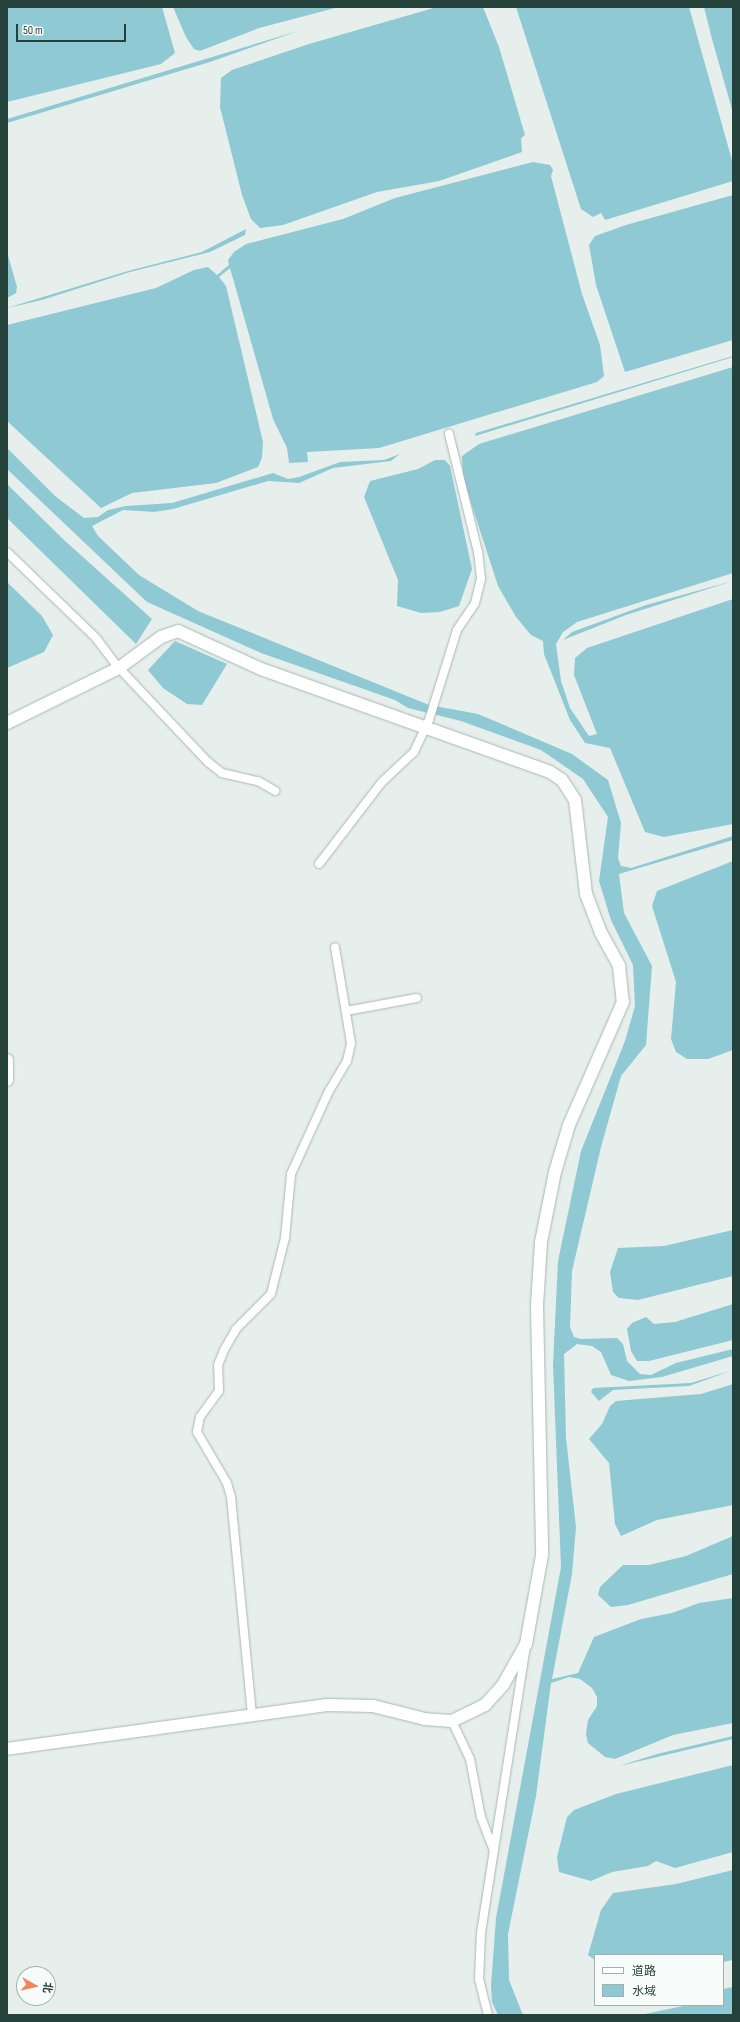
<!DOCTYPE html>
<meta charset="utf-8">
<style>
body{margin:0}
#map{position:relative;width:740px;height:2022px;overflow:hidden;background:#e6efeb;font-family:"Sofia Sans Condensed","Noto Sans SC",sans-serif}
div>[style]{position:absolute}
.water>*{inset:0;background:#8ec9d4}
.roads{filter:drop-shadow(0 0 1px #a8b8b2) drop-shadow(0 0 1px #a8b8b2)}
.lane>*{height:8px;margin:-4px;padding:0 4px;transform-origin:4px;border-radius:4px;background:#fff}
.street>*{height:12px;margin:-6px;padding:0 6px;transform-origin:6px;border-radius:6px;background:#fff}
span{translate:-50% -50%;white-space:nowrap;text-align:center;line-height:1.15;-webkit-text-stroke:3px #f7fbf9;paint-order:stroke}
.frame{position:absolute;inset:0;border:8px solid #24423a;pointer-events:none}
.legend{position:absolute;left:594px;top:1954px;width:130px;height:52px;box-sizing:border-box;background:#f7fbf9;border:1px solid #a3b1ad;margin:0;padding:5px 7px;list-style:none;font-size:12px;color:#24423a}
.legend li{display:flex;align-items:center;gap:8px;height:20px}
.legend b{width:20px;border:1px solid #a3b1ad}
.north{position:absolute;left:16px;top:1966px;width:40px;height:40px;box-sizing:border-box;background:#f7fbf9;border:1px solid #a3b1ad;border-radius:50%;rotate:98deg;font-size:11px;font-weight:700;line-height:16px;text-align:center;color:#24423a}
.north::after{content:'';display:block;margin:auto;width:14px;height:18px;background:#f4845f;clip-path:polygon(50% 0,100% 100%,50% 72%,0 100%)}
.scale{position:absolute;left:16px;top:24px;width:110px;height:18px;box-sizing:border-box;border:2px solid #24423a;border-top:0;padding-left:5px;font-size:12px;line-height:14px;white-space:nowrap;color:#24423a;-webkit-text-stroke:3px #f7fbf9;paint-order:stroke}
</style>
<div id="map">
<div class="water">
<div style="clip-path:polygon(7px 7px,162px 7px,175px 53px,161px 64px,7px 102px)"></div>
<div style="clip-path:polygon(173px 7px,339px 7px,259px 28px,200px 51px,194px 49px,186px 37px)"></div>
<div style="clip-path:polygon(437px 7px,483px 7px,499px 47px,525px 135px,521px 138px,522px 152px,439px 181px,377px 192px,283px 225px,260px 228px,251px 219px,242px 195px,220px 107px,221px 78px,232px 70px,309px 44px)"></div>
<div style="clip-path:polygon(516px 7px,689px 7px,733px 164px,733px 181px,605px 220px,601px 213px,593px 217px,581px 209px)"></div>
<div style="clip-path:polygon(704px 7px,733px 7px,733px 113px,712px 39px)"></div>
<div style="clip-path:polygon(298px 31px,210px 62px,7px 123px,7px 119px)"></div>
<div style="clip-path:polygon(533px 162px,550px 165px,553px 170px,551px 176px,582px 294px,600px 345px,604px 376px,597px 382px,379px 448px,307px 452px,308px 462px,289px 463px,287px 448px,273px 419px,230px 268px,219px 277px,226px 286px,263px 442px,262px 458px,258px 467px,216px 483px,132px 493px,101px 508px,7px 421px,7px 325px,156px 288px,194px 270px,208px 267px,217px 275px,229px 265px,228px 260px,234px 252px,246px 244px,343px 219px,395px 198px)"></div>
<div style="clip-path:polygon(733px 195px,733px 340px,625px 372px,596px 285px,589px 245px,595px 236px,626px 225px)"></div>
<div style="clip-path:polygon(246px 229px,245px 235px,210px 252px,130px 272px,42px 300px,7px 308px,128px 271px,202px 252px)"></div>
<div style="clip-path:polygon(7px 252px,17px 287px,16px 293px,7px 298px)"></div>
<div style="clip-path:polygon(733px 356px,733px 357px,475px 436px,476px 433px)"></div>
<div style="clip-path:polygon(733px 367px,733px 573px,577px 622px,563px 632px,556px 644px,561px 681px,570px 708px,589px 736px,597px 734px,574px 675px,575px 658px,587px 648px,733px 599px,733px 824px,664px 837px,645px 832px,610px 748px,585px 743px,570px 720px,544px 654px,543px 641px,531px 635px,516px 617px,498px 586px,463px 478px,462px 456px,479px 444px)"></div>
<div style="clip-path:polygon(7px 448px,55px 496px,84px 518px,98px 517px,108px 510px,126px 506px,172px 503px,273px 473px,288px 479px,299px 477px,340px 462px,384px 460px,400px 454px,391px 461px,333px 468px,299px 483px,268px 481px,173px 509px,154px 512px,123px 510px,92px 526px,98px 536px,139px 575px,198px 611px,429px 705px,478px 714px,572px 754px,608px 780px,621px 823px,618px 858px,621px 866px,631px 868px,733px 836px,733px 840px,619px 874px,624px 913px,652px 966px,646px 1045px,621px 1076px,601px 1147px,572px 1271px,570px 1327px,574px 1337px,581px 1339px,617px 1338px,623px 1344px,627px 1361px,640px 1374px,651px 1375px,676px 1363px,733px 1349px,733px 1356px,662px 1377px,629px 1381px,611px 1375px,601px 1352px,592px 1346px,577px 1344px,564px 1354px,566px 1438px,576px 1527px,572px 1574px,552px 1679px,578px 1673px,594px 1637px,641px 1619px,672px 1613px,699px 1603px,733px 1598px,733px 1723px,673px 1735px,615px 1759px,605px 1757px,588px 1743px,586px 1734px,588px 1720px,597px 1706px,597px 1697px,592px 1688px,580px 1679px,569px 1677px,551px 1683px,536px 1796px,508px 1934px,509px 1980px,523px 2015px,498px 2015px,492px 2002px,491px 1986px,496px 1918px,561px 1567px,553px 1365px,558px 1261px,581px 1151px,625px 1041px,635px 1006px,633px 965px,611px 920px,599px 881px,608px 817px,583px 779px,541px 750px,461px 721px,408px 708px,395px 700px,261px 653px,147px 602px,7px 469px)"></div>
<div style="clip-path:polygon(435px 460px,445px 460px,450px 466px,472px 569px,459px 606px,440px 612px,421px 613px,397px 606px,398px 580px,364px 497px,370px 481px,418px 469px)"></div>
<div style="clip-path:polygon(7px 484px,64px 540px,152px 619px,136px 644px,7px 518px)"></div>
<div style="clip-path:polygon(733px 581px,626px 615px,563px 640px,572px 632px,646px 605px)"></div>
<div style="clip-path:polygon(7px 582px,42px 616px,53px 635px,44px 652px,7px 668px)"></div>
<div style="clip-path:polygon(175px 641px,227px 664px,202px 705px,187px 704px,163px 688px,148px 670px)"></div>
<div style="clip-path:polygon(733px 861px,733px 1050px,708px 1059px,687px 1059px,676px 1052px,671px 1039px,676px 982px,652px 906px,657px 891px)"></div>
<div style="clip-path:polygon(733px 1230px,733px 1276px,638px 1300px,619px 1298px,613px 1292px,610px 1272px,618px 1248px,664px 1246px)"></div>
<div style="clip-path:polygon(733px 1304px,733px 1340px,649px 1361px,637px 1361px,631px 1351px,627px 1329px,632px 1323px,646px 1317px,654px 1324px,675px 1322px)"></div>
<div style="clip-path:polygon(733px 1370px,689px 1386px,613px 1390px,599px 1401px,591px 1392px,593px 1388px,691px 1383px)"></div>
<div style="clip-path:polygon(733px 1384px,733px 1505px,657px 1520px,621px 1536px,615px 1524px,609px 1463px,589px 1439px,602px 1424px,610px 1406px,616px 1401px,701px 1394px)"></div>
<div style="clip-path:polygon(733px 1536px,733px 1574px,628px 1605px,611px 1607px,598px 1595px,600px 1587px,623px 1565px,649px 1565px,686px 1556px)"></div>
<div style="clip-path:polygon(733px 1736px,733px 1739px,619px 1766px,657px 1754px)"></div>
<div style="clip-path:polygon(733px 1765px,733px 1852px,675px 1868px,656px 1861px,648px 1866px,612px 1872px,591px 1881px,559px 1872px,557px 1857px,567px 1817px,574px 1810px,616px 1794px)"></div>
<div style="clip-path:polygon(733px 1870px,733px 1960px,723px 1962px,723px 1955px,595px 1955px,595px 1960px,588px 1955px,601px 1910px,613px 1893px,676px 1884px)"></div>
<div style="clip-path:polygon(733px 1987px,733px 2015px,640px 2015px,688px 2005px,723px 2005px,723px 1989px)"></div>
</div>
<div class="roads">
<div class="lane">
<div style="left:7px;top:552px;width:124px;rotate:44deg"></div>
<div style="left:96px;top:638px;width:38px;rotate:53deg"></div>
<div style="left:119px;top:668px;width:129px;rotate:46.6deg"></div>
<div style="left:208px;top:762px;width:18px;rotate:38deg"></div>
<div style="left:222px;top:773px;width:37px;rotate:13deg"></div>
<div style="left:258px;top:781px;width:20px;rotate:30deg"></div>
<div style="left:319px;top:864px;width:103px;rotate:-52.5deg"></div>
<div style="left:382px;top:782px;width:44px;rotate:-43.2deg"></div>
<div style="left:414px;top:752px;width:35px;rotate:-65deg"></div>
<div style="left:429px;top:720px;width:94px;rotate:-72.7deg"></div>
<div style="left:457px;top:630px;width:32px;rotate:-56deg"></div>
<div style="left:475px;top:603px;width:25px;rotate:-76deg"></div>
<div style="left:481px;top:579px;width:27px;rotate:-96deg"></div>
<div style="left:478px;top:552px;width:122px;rotate:-103.8deg"></div>
<div style="left:346px;top:1011px;width:72px;rotate:-10.4deg"></div>
<div style="left:252px;top:1715px;width:219px;rotate:-95.5deg"></div>
<div style="left:231px;top:1497px;width:15px;rotate:-106deg"></div>
<div style="left:227px;top:1483px;width:59px;rotate:-120.5deg"></div>
<div style="left:197px;top:1432px;width:15px;rotate:-79deg"></div>
<div style="left:200px;top:1417px;width:32px;rotate:-54deg"></div>
<div style="left:219px;top:1391px;width:26px;rotate:-92deg"></div>
<div style="left:218px;top:1365px;width:16px;rotate:-68deg"></div>
<div style="left:224px;top:1350px;width:24px;rotate:-60deg"></div>
<div style="left:236px;top:1329px;width:49px;rotate:-45deg"></div>
<div style="left:271px;top:1294px;width:58px;rotate:-76deg"></div>
<div style="left:285px;top:1238px;width:64px;rotate:-84.6deg"></div>
<div style="left:291px;top:1174px;width:91px;rotate:-65.4deg"></div>
<div style="left:329px;top:1091px;width:35px;rotate:-59deg"></div>
<div style="left:347px;top:1061px;width:18px;rotate:-77deg"></div>
<div style="left:351px;top:1043px;width:97px;rotate:-99.5deg"></div>
<div style="left:452px;top:1721px;width:42px;rotate:64.7deg"></div>
<div style="left:470px;top:1759px;width:59px;rotate:79.3deg"></div>
<div style="left:481px;top:1817px;width:36px;rotate:69deg"></div>
<div style="left:488px;top:2015px;width:36px;rotate:-104deg"></div>
<div style="left:479px;top:1980px;width:47px;rotate:-87.6deg"></div>
<div style="left:481px;top:1933px;width:285px;rotate:-81.1deg"></div>
</div>
<div class="street">
<div style="left:7px;top:723px;width:125px;rotate:-26.2deg"></div>
<div style="left:119px;top:668px;width:52px;rotate:-36.4deg"></div>
<div style="left:161px;top:637px;width:18px;rotate:-19deg"></div>
<div style="left:178px;top:631px;width:91px;rotate:24.6deg"></div>
<div style="left:261px;top:669px;width:307px;rotate:19.6deg"></div>
<div style="left:550px;top:772px;width:14px;rotate:34deg"></div>
<div style="left:562px;top:780px;width:24px;rotate:57deg"></div>
<div style="left:575px;top:800px;width:95px;rotate:83.3deg"></div>
<div style="left:586px;top:894px;width:42px;rotate:69deg"></div>
<div style="left:601px;top:933px;width:38px;rotate:61deg"></div>
<div style="left:619px;top:966px;width:36px;rotate:84deg"></div>
<div style="left:623px;top:1002px;width:134px;rotate:113.7deg"></div>
<div style="left:569px;top:1125px;width:49px;rotate:106.6deg"></div>
<div style="left:555px;top:1172px;width:71px;rotate:101.3deg"></div>
<div style="left:541px;top:1242px;width:64px;rotate:93.6deg"></div>
<div style="left:537px;top:1306px;width:249px;rotate:88.8deg"></div>
<div style="left:542px;top:1555px;width:90px;rotate:100.2deg"></div>
<div style="left:526px;top:1644px;width:47px;rotate:119.3deg"></div>
<div style="left:503px;top:1685px;width:27px;rotate:132deg"></div>
<div style="left:485px;top:1705px;width:37px;rotate:154deg"></div>
<div style="left:452px;top:1721px;width:27px;rotate:-176deg"></div>
<div style="left:425px;top:1719px;width:54px;rotate:-166deg"></div>
<div style="left:373px;top:1706px;width:46px;rotate:-178.8deg"></div>
<div style="left:327px;top:1705px;width:323px;rotate:172.2deg"></div>
<div style="left:7px;top:1060px;width:20px;rotate:90deg"></div>
</div>
</div>
<div class="frame"></div>
<ul class="legend">
<li><b style="height:5px;background:#fff"></b>道路</li>
<li><b style="height:11px;background:#8ec9d4"></b>水域</li>
</ul>
<div class="north">北</div>
<div class="scale">50 m</div>
</div>
